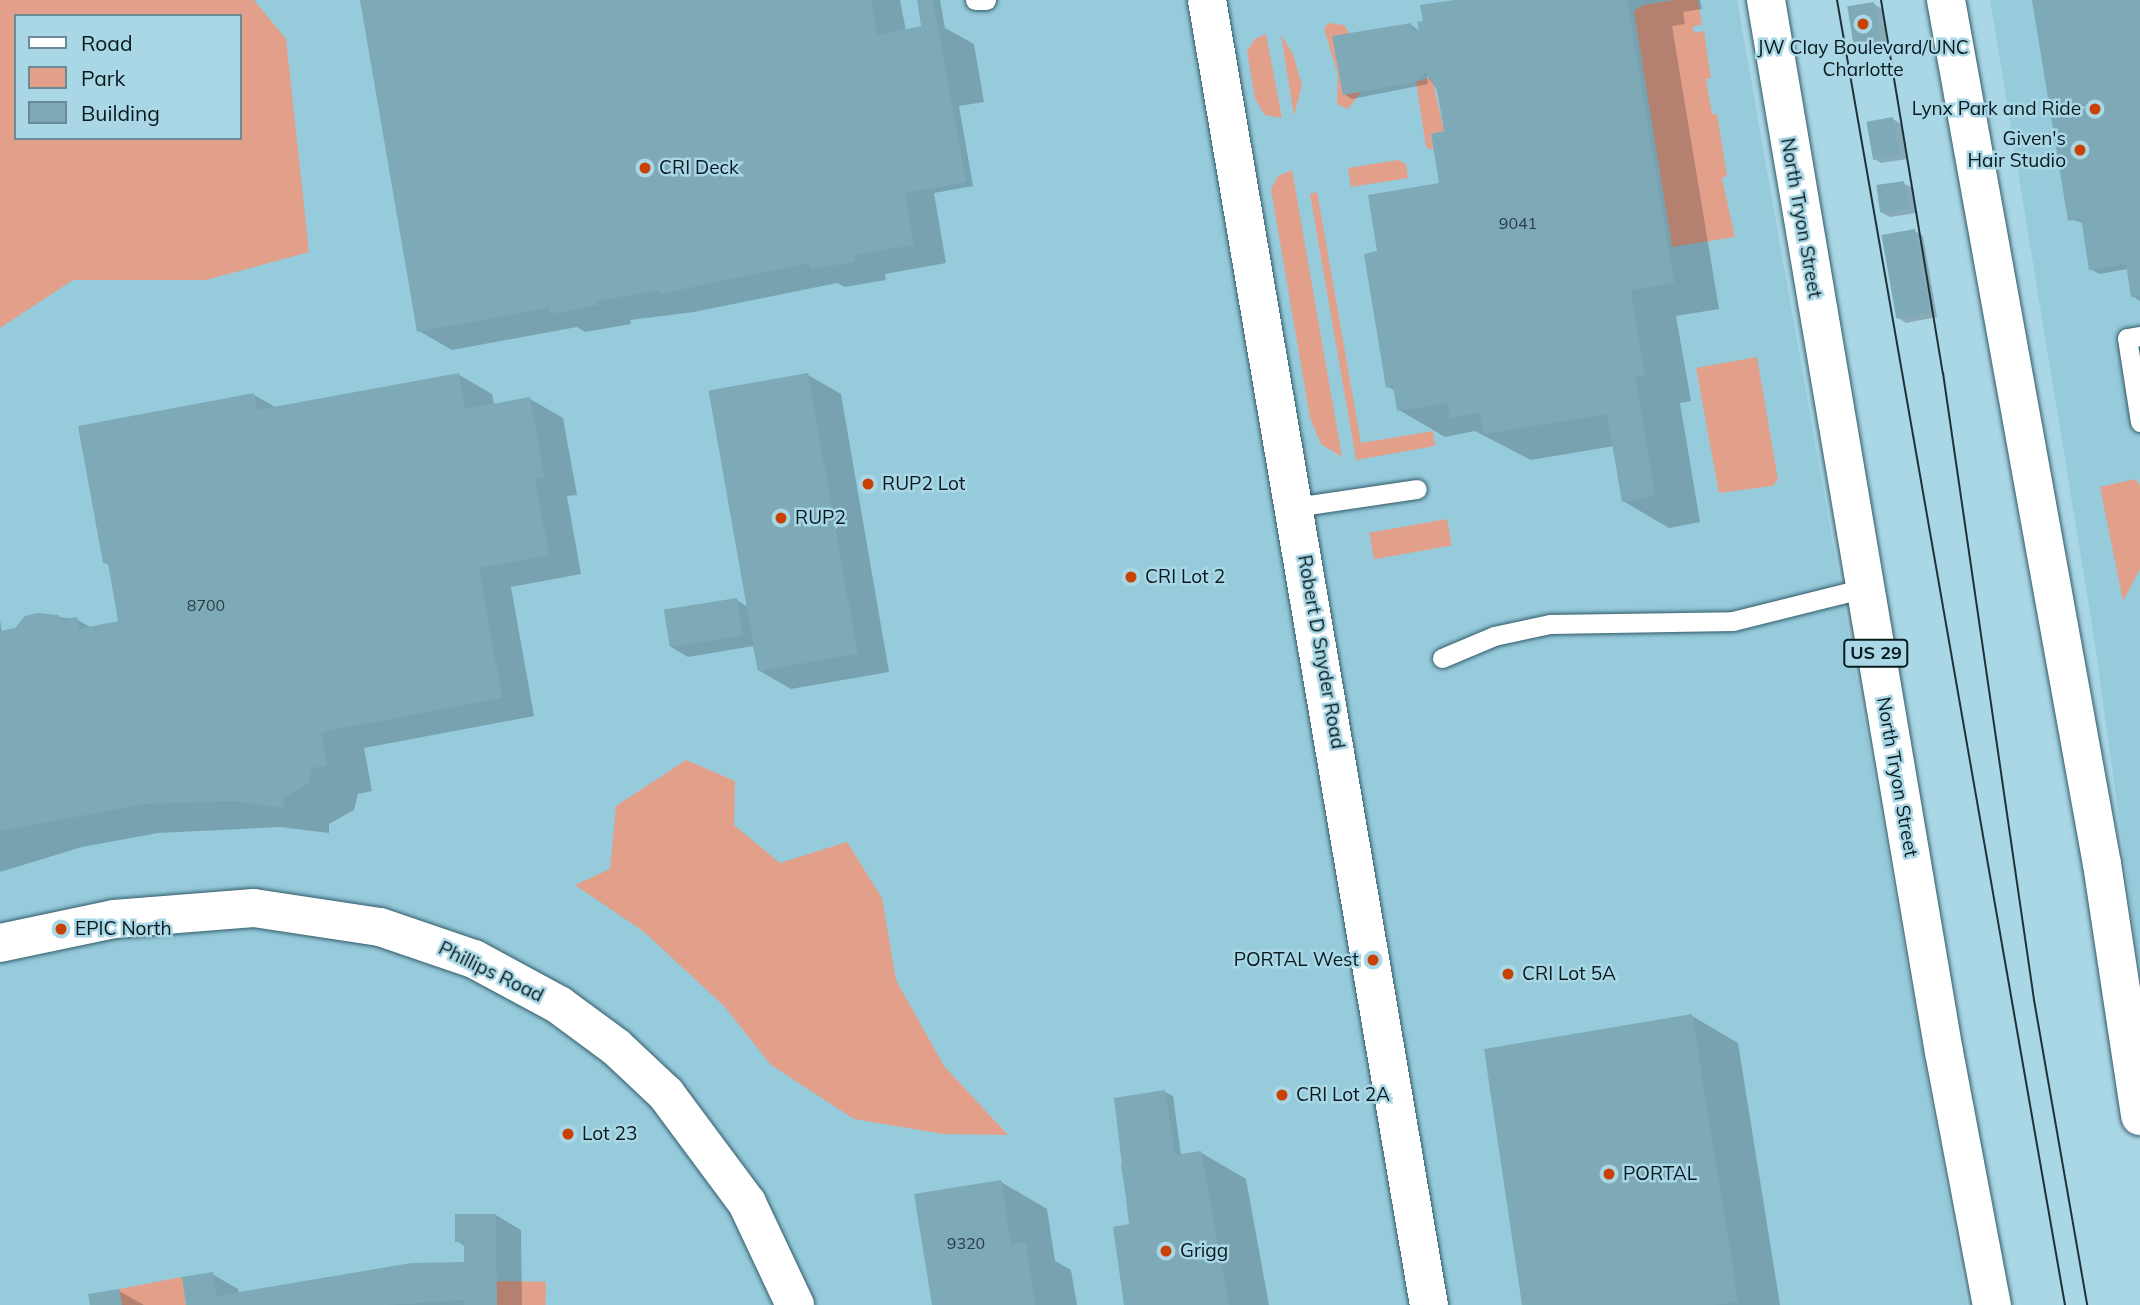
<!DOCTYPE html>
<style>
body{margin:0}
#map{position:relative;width:2140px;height:1305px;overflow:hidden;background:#aad7e5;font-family:Mulish,sans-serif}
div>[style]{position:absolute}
.built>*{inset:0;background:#96cbdc}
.green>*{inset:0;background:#e2a08b;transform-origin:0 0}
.shadow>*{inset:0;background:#0003}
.building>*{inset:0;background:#7eaab7;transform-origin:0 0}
.roads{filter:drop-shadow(0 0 2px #325b68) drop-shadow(0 0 2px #325b68)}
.lane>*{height:19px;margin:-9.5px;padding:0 9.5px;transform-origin:9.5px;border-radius:9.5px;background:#fff}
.secondary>*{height:38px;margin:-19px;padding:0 19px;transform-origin:19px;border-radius:19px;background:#fff}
.primary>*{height:38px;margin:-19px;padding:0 19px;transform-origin:19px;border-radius:19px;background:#fff}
.tram>*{height:2px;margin:-1px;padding:0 1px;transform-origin:1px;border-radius:1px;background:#1e3339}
.dots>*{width:19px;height:19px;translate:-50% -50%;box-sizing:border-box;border:4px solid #aad7e5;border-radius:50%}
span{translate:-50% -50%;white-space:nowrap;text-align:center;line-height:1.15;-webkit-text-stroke:5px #aad7e5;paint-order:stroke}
.number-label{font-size:16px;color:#263e45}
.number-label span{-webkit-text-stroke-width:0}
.shield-label span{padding:2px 5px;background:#aad7e5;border:2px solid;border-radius:5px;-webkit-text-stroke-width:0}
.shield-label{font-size:18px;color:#091a1f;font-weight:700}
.poi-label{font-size:19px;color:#091a1f}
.right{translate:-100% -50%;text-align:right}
.left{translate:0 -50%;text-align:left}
.street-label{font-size:19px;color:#091a1f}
.legend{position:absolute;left:14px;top:14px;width:228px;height:126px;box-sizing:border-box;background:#aad7e5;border:2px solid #6a8b96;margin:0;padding:9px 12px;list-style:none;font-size:21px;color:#091a1f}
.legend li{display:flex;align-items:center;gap:14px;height:35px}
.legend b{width:35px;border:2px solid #6a8b96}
</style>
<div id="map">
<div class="built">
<div style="clip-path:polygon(evenodd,0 0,1737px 0,1967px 1305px,0 1305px,0 0,16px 16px,240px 16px,240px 138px,16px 138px,16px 16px)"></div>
<div style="clip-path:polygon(1990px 0,2140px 0,2140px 971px,2094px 637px)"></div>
</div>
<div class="green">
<div style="clip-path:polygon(evenodd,0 0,254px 0,286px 39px,309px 252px,206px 280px,73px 280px,0 328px,0 0,16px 16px,240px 16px,240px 138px,16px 138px,16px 16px)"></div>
<div style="clip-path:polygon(1674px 0,1698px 0,1702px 25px,1693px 26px,1694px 33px,1704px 31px,1711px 78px,1706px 79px,1712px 114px,1717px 114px,1727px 176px,1722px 178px,1735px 237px,1672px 247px,1634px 11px,1643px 5px)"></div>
<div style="clip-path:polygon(1328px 23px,1344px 25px,1350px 34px,1361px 92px,1348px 109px,1337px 104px,1338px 75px,1324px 29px)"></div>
<div style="clip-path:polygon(1266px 34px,1282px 118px,1265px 115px,1255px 99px,1247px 51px,1255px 39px)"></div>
<div style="clip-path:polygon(1281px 35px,1293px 54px,1302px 85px,1294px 116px)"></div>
<div style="clip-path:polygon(1432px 77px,1444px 131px,1431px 134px,1433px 150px,1426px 147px,1416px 82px)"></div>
<div style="clip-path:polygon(1398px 160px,1406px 164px,1408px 178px,1351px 187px,1348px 168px)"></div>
<div style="clip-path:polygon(1292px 170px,1342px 457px,1321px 444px,1310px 418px,1271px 189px,1278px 176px)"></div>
<div style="clip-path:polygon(1317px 192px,1361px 443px,1433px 431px,1435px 446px,1356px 460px,1310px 194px)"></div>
<div style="clip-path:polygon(1757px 357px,1778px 480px,1772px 486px,1719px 493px,1696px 368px)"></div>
<div style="clip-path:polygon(2135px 479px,2140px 485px,2140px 569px,2123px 601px,2100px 487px)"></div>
<div style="left:1447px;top:519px;width:27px;height:79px;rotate:80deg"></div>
<div style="clip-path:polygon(686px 760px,735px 781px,734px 825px,780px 863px,847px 842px,882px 898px,896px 980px,944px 1066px,1008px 1135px,943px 1134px,854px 1119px,771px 1065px,724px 1006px,643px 931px,575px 885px,610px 869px,616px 806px)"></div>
<div style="clip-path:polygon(182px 1277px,186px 1305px,122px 1305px,119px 1289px)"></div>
<div style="left:496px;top:1281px;width:50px;height:24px;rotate:1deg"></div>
</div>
<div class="shadow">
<div style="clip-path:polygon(362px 0,900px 0,906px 31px,927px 28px,918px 0,940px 0,945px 28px,974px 44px,984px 102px,959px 106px,973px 186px,934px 193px,946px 263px,885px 274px,886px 280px,845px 287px,837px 283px,694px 312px,630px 320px,631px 324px,585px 332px,577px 327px,452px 350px,419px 331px)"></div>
<div style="clip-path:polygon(1462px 0,1700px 0,1702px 9px,1683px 12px,1685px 24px,1672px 26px,1719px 309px,1676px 316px,1691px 401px,1680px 403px,1700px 522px,1669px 528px,1623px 501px,1614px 446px,1531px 460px,1475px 431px,1445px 437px,1399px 410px,1396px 391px,1388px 387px,1441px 184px,1446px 133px,1438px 90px,1427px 76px,1428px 84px,1352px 99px,1344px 94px,1411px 25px,1420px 31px)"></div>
<div style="clip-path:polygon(2034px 0,2140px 0,2140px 301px,2132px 296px,2128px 269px,2099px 274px,2091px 269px,2083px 223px,2070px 219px)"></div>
<div style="clip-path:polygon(1874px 4px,1882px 9px,1887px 43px,1863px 48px,1855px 43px)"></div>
<div style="clip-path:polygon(1893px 119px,1901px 124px,1907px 159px,1881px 163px,1873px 158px)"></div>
<div style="clip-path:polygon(1903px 183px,1911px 187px,1916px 213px,1890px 217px,1882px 213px)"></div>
<div style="clip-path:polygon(1915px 231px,1923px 236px,1937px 317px,1906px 323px,1898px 318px)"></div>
<div style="clip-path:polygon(459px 375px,492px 394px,494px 405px,530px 399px,563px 418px,577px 495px,567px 496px,581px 574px,511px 587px,534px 716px,364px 748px,372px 791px,358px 794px,354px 810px,329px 824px,329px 833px,280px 827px,158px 833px,82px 847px,0 872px,0 620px,2px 632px,58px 617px,76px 619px,92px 628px,120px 623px,110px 566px,104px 562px,254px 395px,277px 408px)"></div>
<div style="clip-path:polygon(808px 375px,841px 394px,889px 672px,791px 689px,758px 670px,753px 646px,688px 657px,671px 647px,737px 600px,746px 606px)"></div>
<div style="clip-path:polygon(1692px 1016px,1738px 1043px,1780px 1305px,1527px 1305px)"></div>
<div style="clip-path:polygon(1165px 1092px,1173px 1096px,1181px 1155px,1200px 1152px,1246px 1179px,1269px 1305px,1126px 1305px,1131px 1226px,1121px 1165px,1130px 1164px)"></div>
<div style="clip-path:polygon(1001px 1182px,1047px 1209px,1055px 1261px,1071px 1270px,1077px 1305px,933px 1305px)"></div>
<div style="clip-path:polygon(496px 1215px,521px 1230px,522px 1305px,188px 1305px,212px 1274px,238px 1289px,239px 1294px,466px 1264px,466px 1247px,457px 1241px)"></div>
<div style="clip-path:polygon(119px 1291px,144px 1305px,92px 1305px)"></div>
</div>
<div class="building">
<div style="clip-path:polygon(360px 0,871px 0,877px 35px,921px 26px,917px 0,933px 0,966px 182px,905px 193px,914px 245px,853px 255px,854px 262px,810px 269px,809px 263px,659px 294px,659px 290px,597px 301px,598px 305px,550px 314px,549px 308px,417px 332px)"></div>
<div style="clip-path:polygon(1454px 0,1627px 0,1674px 283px,1631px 290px,1645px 375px,1635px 377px,1655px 496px,1622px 502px,1607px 414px,1484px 434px,1480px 412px,1450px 419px,1448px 403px,1397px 411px,1393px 386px,1386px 388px,1364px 254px,1377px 251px,1368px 195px,1439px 183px,1431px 134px,1444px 131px,1437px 90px,1426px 72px,1416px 82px,1343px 95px,1332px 36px,1411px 23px,1412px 30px,1419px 30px,1417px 22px,1423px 21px,1420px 5px)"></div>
<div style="clip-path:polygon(2032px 0,2140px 0,2140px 296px,2131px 297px,2126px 264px,2089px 270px,2081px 218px,2068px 221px)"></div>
<div style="left:1874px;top:2px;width:37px;height:27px;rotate:81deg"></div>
<div style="left:1893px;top:117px;width:39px;height:27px;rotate:80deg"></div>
<div style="left:1904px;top:181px;width:28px;height:28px;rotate:82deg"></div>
<div style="left:1915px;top:229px;width:85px;height:34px;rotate:80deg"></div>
<div style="clip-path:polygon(459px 373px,465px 409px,530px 397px,544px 477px,535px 478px,549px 555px,479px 568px,502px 698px,321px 732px,327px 765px,312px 768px,308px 784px,283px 798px,284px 808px,233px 801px,144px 804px,0 831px,0 631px,15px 628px,25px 616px,37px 613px,59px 615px,60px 620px,77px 617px,79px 629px,118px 621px,108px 563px,103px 563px,78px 426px,254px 393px,257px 410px)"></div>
<div style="left:808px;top:373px;width:285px;height:101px;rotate:80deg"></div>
<div style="left:737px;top:598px;width:38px;height:74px;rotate:81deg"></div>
<div style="clip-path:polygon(1692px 1014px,1738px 1301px,1715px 1305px,1522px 1305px,1484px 1049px)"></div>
<div style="clip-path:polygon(1165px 1090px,1175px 1155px,1201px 1151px,1229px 1305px,1124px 1305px,1113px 1227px,1129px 1224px,1114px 1098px)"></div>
<div style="clip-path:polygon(1001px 1180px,1011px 1244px,1026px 1242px,1035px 1305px,932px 1305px,914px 1194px)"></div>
<div style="clip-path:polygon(455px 1214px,496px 1214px,497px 1305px,464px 1305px,464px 1300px,387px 1305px,186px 1305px,182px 1277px,213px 1272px,216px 1296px,411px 1263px,464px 1262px,464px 1242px,455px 1242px)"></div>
<div style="clip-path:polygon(119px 1289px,122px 1305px,90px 1305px,88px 1294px)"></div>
</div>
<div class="roads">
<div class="lane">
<div style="left:975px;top:0;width:11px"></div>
<div style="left:2140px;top:336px;width:13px;rotate:171deg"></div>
<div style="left:2127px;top:338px;width:85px;rotate:81.2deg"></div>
<div style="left:1295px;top:507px;width:123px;rotate:-8.4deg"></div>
<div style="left:1442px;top:658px;width:56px;rotate:-22.9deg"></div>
<div style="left:1494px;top:636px;width:57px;rotate:-12.1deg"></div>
<div style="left:1550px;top:624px;width:183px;rotate:-0.9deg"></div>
<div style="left:1733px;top:621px;width:136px;rotate:-14deg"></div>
</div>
<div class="secondary">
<div style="left:1207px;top:0;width:1324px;rotate:80.35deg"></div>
<div style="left:0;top:943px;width:116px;rotate:-11.9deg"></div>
<div style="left:114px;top:919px;width:140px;rotate:-4.5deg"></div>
<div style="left:254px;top:908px;width:127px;rotate:8.6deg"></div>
<div style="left:380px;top:927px;width:99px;rotate:18.8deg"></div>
<div style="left:474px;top:959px;width:97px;rotate:28.4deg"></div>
<div style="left:559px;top:1005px;width:71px;rotate:36.4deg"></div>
<div style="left:616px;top:1047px;width:69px;rotate:43.2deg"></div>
<div style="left:666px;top:1094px;width:136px;rotate:53.4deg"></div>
<div style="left:747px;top:1203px;width:113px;rotate:64.8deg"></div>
</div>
<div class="primary">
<div style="left:1766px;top:0;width:1067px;rotate:80.4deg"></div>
<div style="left:1944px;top:1052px;width:258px;rotate:79.3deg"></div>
<div style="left:1946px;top:0;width:878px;rotate:79.77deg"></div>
<div style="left:2102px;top:864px;width:255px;rotate:81.4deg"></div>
</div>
</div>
<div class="tram">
<div style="left:1837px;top:0;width:1325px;rotate:80.09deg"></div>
<div style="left:1881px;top:0;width:378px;rotate:80.6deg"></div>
<div style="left:1943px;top:373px;width:634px;rotate:81.74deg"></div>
<div style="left:2034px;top:1000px;width:310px;rotate:80.1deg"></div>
</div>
<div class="dots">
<div style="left:1863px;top:24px;background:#c94205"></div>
<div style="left:2095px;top:109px;background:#c94205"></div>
<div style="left:2080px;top:150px;background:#c94205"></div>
<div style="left:645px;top:168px;background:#c94205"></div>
<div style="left:868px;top:484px;background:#c94205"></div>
<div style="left:781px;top:518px;background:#c94205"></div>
<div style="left:1131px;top:577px;background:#c94205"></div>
<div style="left:61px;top:929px;background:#c94205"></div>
<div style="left:1373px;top:960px;background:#c94205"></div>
<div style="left:1508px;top:974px;background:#c94205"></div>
<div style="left:1282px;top:1095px;background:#c94205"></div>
<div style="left:568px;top:1134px;background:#c94205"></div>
<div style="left:1609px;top:1174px;background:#c94205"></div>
<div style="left:1166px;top:1251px;background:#c94205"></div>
</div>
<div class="number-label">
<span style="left:1518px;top:223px">9041</span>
<span style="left:206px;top:605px">8700</span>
<span style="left:966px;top:1243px">9320</span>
</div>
<div class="shield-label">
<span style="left:1876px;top:653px">US 29</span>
</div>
<div class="poi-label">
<span style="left:1863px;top:59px">JW Clay Boulevard/UNC<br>Charlotte</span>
<span class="right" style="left:2081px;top:109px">Lynx Park and Ride</span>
<span class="right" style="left:2066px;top:150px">Given's<br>Hair Studio</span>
<span class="left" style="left:659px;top:168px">CRI Deck</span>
<span class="left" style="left:882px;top:484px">RUP2 Lot</span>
<span class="left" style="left:795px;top:518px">RUP2</span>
<span class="left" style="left:1145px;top:577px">CRI Lot 2</span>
<span class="left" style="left:75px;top:929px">EPIC North</span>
<span class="right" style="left:1359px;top:960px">PORTAL West</span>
<span class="left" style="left:1522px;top:974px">CRI Lot 5A</span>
<span class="left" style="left:1296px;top:1095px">CRI Lot 2A</span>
<span class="left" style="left:582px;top:1134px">Lot 23</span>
<span class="left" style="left:1623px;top:1174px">PORTAL</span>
<span class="left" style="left:1180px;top:1251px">Grigg</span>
</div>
<div class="street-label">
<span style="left:1801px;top:218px;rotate:80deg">North Tryon Street</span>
<span style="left:1321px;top:652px;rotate:80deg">Robert D Snyder Road</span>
<span style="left:1897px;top:777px;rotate:80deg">North Tryon Street</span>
<span style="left:491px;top:972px;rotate:26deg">Phillips Road</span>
</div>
<ul class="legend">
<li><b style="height:9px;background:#fff"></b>Road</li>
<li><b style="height:19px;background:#e2a08b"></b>Park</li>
<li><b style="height:19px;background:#7eaab7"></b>Building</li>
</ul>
</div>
